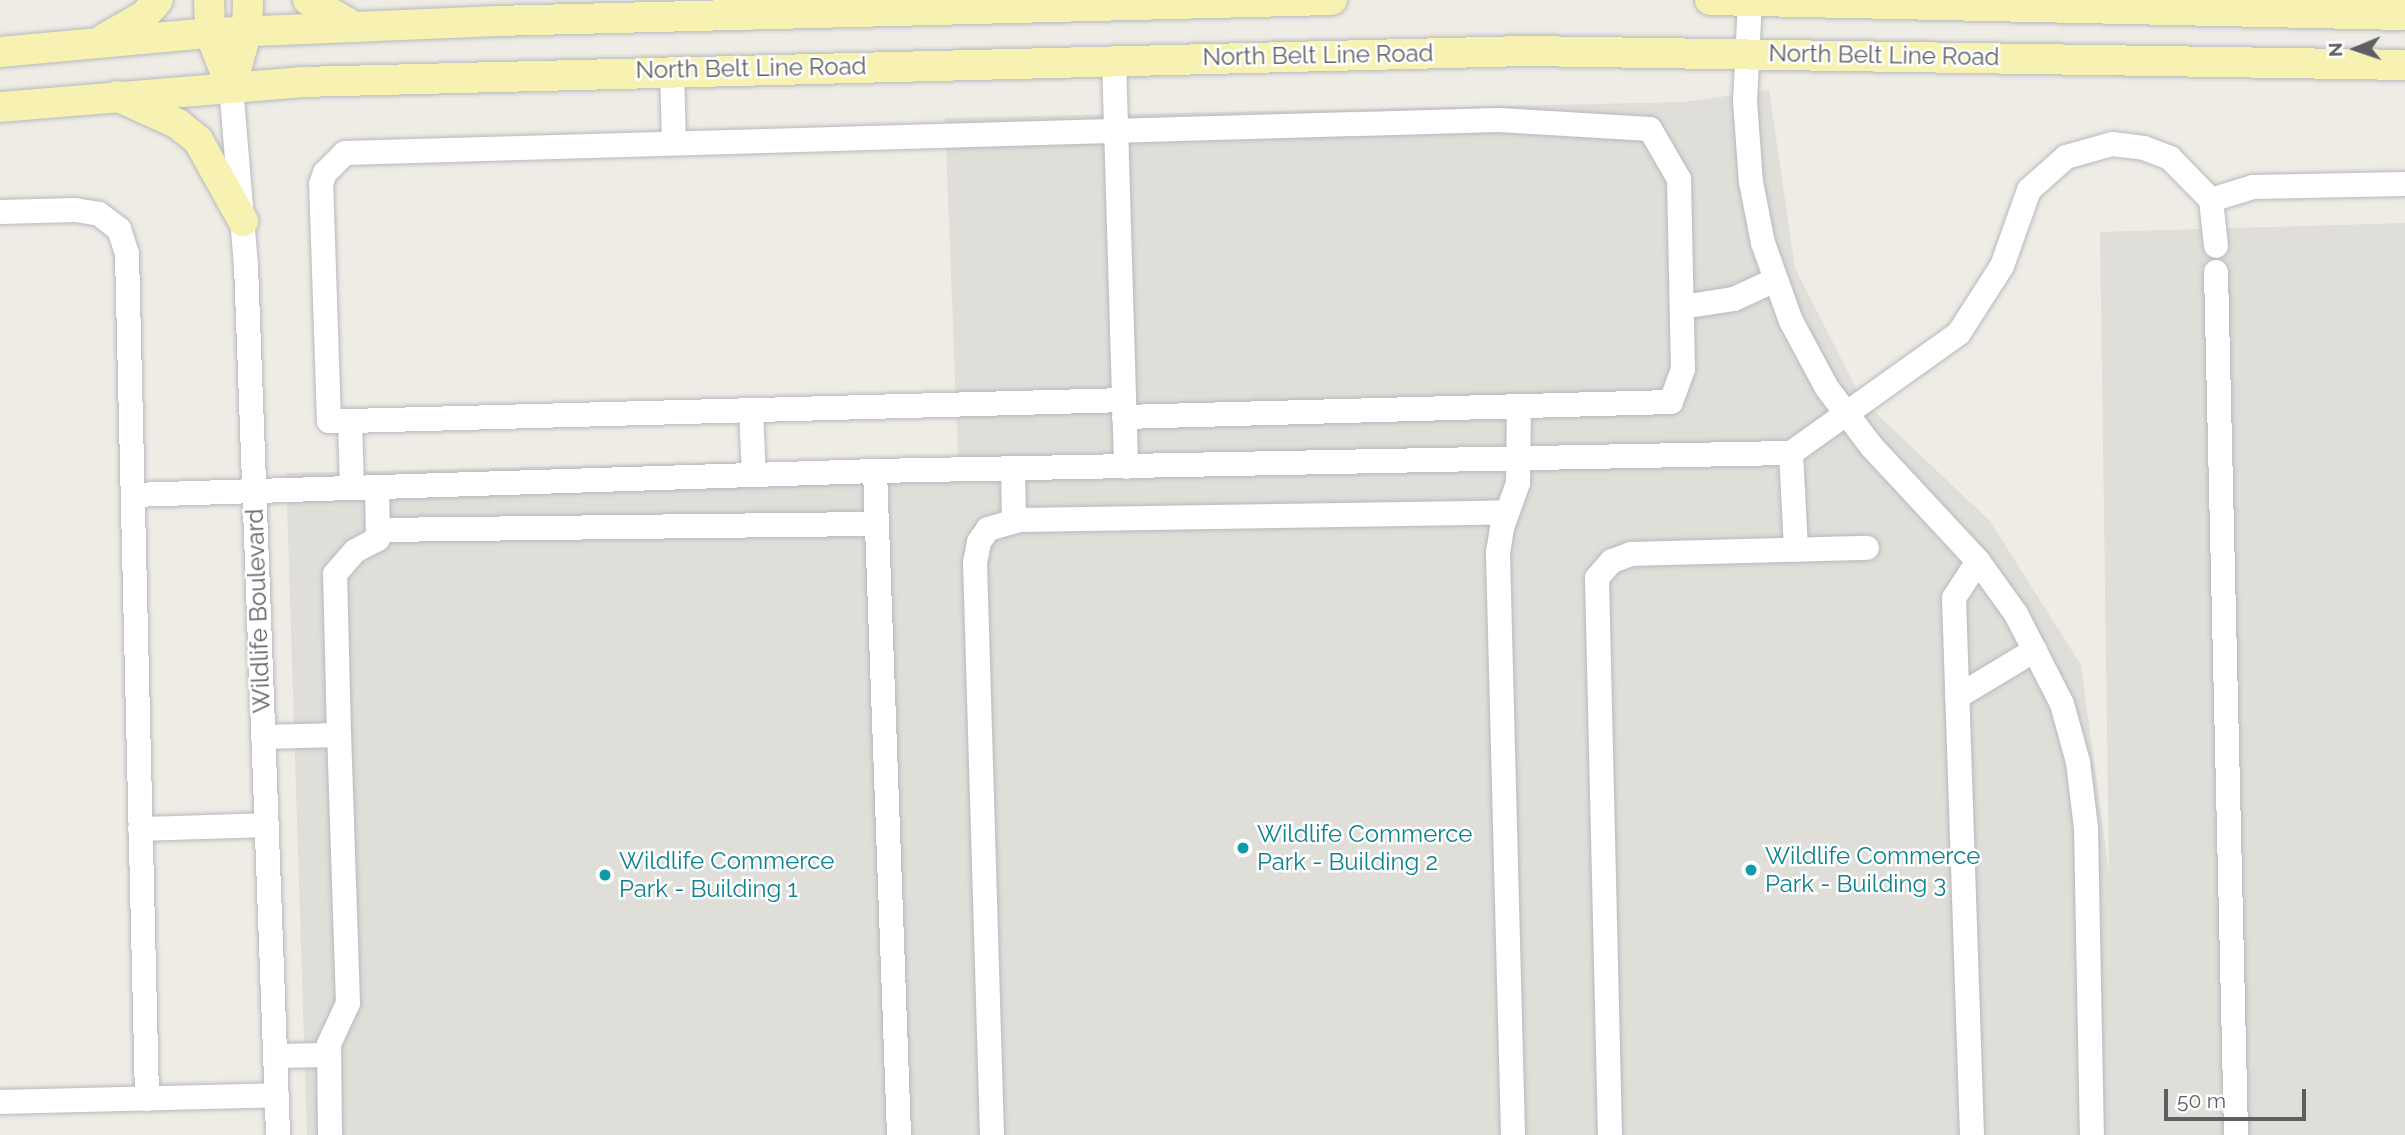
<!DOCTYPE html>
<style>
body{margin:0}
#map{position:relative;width:2405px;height:1135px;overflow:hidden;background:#eeece5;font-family:Raleway,sans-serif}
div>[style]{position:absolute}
.industrial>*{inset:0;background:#dfded9}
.roads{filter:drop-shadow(0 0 2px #b7b9bd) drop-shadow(0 0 2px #b7b9bd)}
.minor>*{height:24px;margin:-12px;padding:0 12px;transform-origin:12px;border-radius:12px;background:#fff}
.major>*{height:30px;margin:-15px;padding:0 15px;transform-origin:15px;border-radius:15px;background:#f7f2b1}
.dots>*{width:19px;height:19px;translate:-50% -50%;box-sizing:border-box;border:4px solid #fff;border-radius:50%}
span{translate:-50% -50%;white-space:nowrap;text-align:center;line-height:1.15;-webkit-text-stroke:5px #fff;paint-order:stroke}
.street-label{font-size:24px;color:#5d5f64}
.culture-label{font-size:24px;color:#0d838f}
.left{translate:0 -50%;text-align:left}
.north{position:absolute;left:2321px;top:14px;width:70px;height:70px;-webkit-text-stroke:5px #fff;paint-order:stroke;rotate:268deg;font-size:19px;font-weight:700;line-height:28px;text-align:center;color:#5d5f64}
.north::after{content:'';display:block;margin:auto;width:24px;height:32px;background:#5d5f64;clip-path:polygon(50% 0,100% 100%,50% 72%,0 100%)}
.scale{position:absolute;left:2164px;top:1089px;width:142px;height:32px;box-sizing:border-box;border:4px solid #5d5f64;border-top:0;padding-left:9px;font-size:21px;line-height:24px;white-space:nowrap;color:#5d5f64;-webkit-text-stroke:5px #fff;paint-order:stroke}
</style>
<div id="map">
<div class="industrial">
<div style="clip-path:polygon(1769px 90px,1795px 268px,1862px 400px,1990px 521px,2081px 665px,2109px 873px,2100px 232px,2405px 223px,2405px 1135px,307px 1135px,286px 473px,958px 457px,945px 118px,1684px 102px)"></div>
</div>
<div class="roads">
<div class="minor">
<div style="left:1750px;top:0;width:101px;rotate:92.8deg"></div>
<div style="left:1745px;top:101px;width:81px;rotate:85.8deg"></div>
<div style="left:1751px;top:182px;width:62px;rotate:78.9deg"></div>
<div style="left:1763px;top:243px;width:83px;rotate:70.3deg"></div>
<div style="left:1791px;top:321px;width:76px;rotate:61.8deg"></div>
<div style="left:1827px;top:388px;width:74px;rotate:52.7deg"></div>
<div style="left:1872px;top:447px;width:156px;rotate:47.1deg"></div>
<div style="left:1978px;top:561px;width:65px;rotate:54.4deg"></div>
<div style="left:2016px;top:614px;width:101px;rotate:62.9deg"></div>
<div style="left:2062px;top:704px;width:60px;rotate:74.6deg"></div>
<div style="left:2078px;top:762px;width:66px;rotate:83.1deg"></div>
<div style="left:2086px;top:828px;width:307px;rotate:88.9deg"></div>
<div style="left:1114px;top:59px;width:408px;rotate:88.3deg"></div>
<div style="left:672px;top:69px;width:74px;rotate:88.5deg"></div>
<div style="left:231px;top:87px;width:179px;rotate:85.2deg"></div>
<div style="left:246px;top:265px;width:871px;rotate:87.89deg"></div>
<div style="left:2211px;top:200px;width:44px;rotate:-17.2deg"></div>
<div style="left:2253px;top:187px;width:152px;rotate:-1.1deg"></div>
<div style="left:0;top:212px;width:75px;rotate:-1.5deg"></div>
<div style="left:75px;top:210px;width:24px;rotate:9deg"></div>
<div style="left:99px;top:214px;width:25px;rotate:37deg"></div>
<div style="left:119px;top:229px;width:26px;rotate:72deg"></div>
<div style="left:127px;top:254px;width:845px;rotate:88.64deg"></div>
<div style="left:2216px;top:272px;width:863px;rotate:88.67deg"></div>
<div style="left:1682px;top:307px;width:53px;rotate:-8.7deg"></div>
<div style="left:1734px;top:299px;width:45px;rotate:-24.9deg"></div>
<div style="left:751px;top:410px;width:65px;rotate:87.4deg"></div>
<div style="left:350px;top:421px;width:774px;rotate:-1.55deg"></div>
<div style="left:1791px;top:453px;width:97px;rotate:87deg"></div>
<div style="left:1013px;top:469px;width:51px;rotate:88.9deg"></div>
<div style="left:875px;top:471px;width:664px;rotate:87.93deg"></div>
<div style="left:352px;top:488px;width:67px;rotate:-91.7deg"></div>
<div style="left:350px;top:421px;width:21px;rotate:180deg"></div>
<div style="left:329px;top:421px;width:237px;rotate:-91.9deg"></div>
<div style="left:321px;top:184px;width:12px;rotate:-70deg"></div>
<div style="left:325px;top:173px;width:28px;rotate:-45deg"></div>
<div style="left:345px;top:153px;width:1154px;rotate:-1.64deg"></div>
<div style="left:1499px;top:120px;width:151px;rotate:3.4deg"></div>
<div style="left:1650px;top:129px;width:58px;rotate:59.9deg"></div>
<div style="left:1679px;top:179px;width:190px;rotate:88.8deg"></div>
<div style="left:1683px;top:369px;width:35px;rotate:110deg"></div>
<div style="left:1671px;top:402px;width:547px;rotate:178.43deg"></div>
<div style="left:133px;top:495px;width:742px;rotate:-1.85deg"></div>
<div style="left:875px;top:471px;width:916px;rotate:-1.13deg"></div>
<div style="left:1791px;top:453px;width:206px;rotate:-35.5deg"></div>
<div style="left:1959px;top:333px;width:80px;rotate:-57.3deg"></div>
<div style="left:2002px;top:266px;width:81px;rotate:-70.4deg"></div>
<div style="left:2029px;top:190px;width:50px;rotate:-41.7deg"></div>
<div style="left:2066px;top:157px;width:48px;rotate:-15.8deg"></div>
<div style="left:2112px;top:144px;width:32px;rotate:7deg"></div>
<div style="left:2144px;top:148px;width:28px;rotate:21deg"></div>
<div style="left:2170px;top:158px;width:59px;rotate:45.7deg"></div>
<div style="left:2211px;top:200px;width:46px;rotate:83.8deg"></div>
<div style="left:378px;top:530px;width:499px;rotate:-0.7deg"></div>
<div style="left:1957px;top:697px;width:91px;rotate:-31.1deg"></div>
<div style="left:263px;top:737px;width:76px;rotate:-1.5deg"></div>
<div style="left:339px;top:735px;width:161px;rotate:-91.4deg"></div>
<div style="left:335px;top:574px;width:30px;rotate:-49deg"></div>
<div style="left:355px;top:551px;width:26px;rotate:-28deg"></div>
<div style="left:378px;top:539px;width:52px;rotate:-91.1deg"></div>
<div style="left:140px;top:829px;width:127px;rotate:-1.8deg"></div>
<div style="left:275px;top:1056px;width:54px;rotate:-1.1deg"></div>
<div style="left:0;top:1102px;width:277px;rotate:-1.4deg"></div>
<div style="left:330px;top:1135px;width:91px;rotate:-90.6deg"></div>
<div style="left:329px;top:1044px;width:45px;rotate:-65.1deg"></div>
<div style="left:348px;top:1003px;width:268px;rotate:-91.9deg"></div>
<div style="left:992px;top:1135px;width:572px;rotate:-91.7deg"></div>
<div style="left:975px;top:563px;width:21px;rotate:-79deg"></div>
<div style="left:979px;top:542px;width:16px;rotate:-55deg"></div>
<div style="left:988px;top:529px;width:33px;rotate:-16deg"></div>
<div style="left:1020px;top:520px;width:487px;rotate:-0.9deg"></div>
<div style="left:1513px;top:1135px;width:582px;rotate:-91.48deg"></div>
<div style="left:1498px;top:553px;width:25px;rotate:-81deg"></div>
<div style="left:1502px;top:528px;width:48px;rotate:-70.4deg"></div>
<div style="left:1518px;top:483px;width:77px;rotate:-89.3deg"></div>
<div style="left:1610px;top:1135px;width:557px;rotate:-91.34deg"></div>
<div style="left:1597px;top:578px;width:23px;rotate:-49deg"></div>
<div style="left:1612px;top:561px;width:20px;rotate:-20deg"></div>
<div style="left:1631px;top:554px;width:236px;rotate:-1.5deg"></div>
<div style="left:1972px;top:1135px;width:537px;rotate:-91.92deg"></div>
<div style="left:1954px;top:598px;width:44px;rotate:-57deg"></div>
</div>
<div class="major">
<div style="left:209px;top:0;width:33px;rotate:88deg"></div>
<div style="left:210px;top:33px;width:58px;rotate:68.7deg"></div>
<div style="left:308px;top:0;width:54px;rotate:29.9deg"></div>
<div style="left:1710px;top:0;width:695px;rotate:1.24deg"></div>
<div style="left:105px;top:38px;width:45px;rotate:-29.4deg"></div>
<div style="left:144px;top:16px;width:21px;rotate:-49deg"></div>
<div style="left:0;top:52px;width:211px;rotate:-5.2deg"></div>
<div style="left:210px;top:33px;width:285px;rotate:-2.4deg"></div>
<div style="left:495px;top:21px;width:837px;rotate:-1.44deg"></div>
<div style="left:231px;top:87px;width:58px;rotate:-74.1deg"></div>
<div style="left:247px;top:31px;width:31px;rotate:-88deg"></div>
<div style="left:117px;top:96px;width:67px;rotate:24.7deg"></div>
<div style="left:178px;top:124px;width:26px;rotate:39deg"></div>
<div style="left:198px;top:140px;width:93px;rotate:60.9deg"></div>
<div style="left:0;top:107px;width:302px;rotate:-4.7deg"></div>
<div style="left:301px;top:82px;width:1226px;rotate:-1.45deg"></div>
<div style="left:1527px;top:51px;width:878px;rotate:0.91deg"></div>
</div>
</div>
<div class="dots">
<div style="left:1243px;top:848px;background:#0f9aa8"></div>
<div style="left:1751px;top:870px;background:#0f9aa8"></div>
<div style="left:605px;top:875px;background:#0f9aa8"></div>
</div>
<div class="street-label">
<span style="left:1318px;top:55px;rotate:-1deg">North Belt Line Road</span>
<span style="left:1884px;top:55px;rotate:1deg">North Belt Line Road</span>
<span style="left:751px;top:68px;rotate:-1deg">North Belt Line Road</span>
<span style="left:258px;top:611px;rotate:-92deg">Wildlife Boulevard</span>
</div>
<div class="culture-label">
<span class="left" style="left:1257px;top:848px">Wildlife Commerce<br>Park - Building 2</span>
<span class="left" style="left:1765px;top:870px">Wildlife Commerce<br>Park - Building 3</span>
<span class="left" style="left:619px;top:875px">Wildlife Commerce<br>Park - Building 1</span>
</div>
<div class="north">N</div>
<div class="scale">50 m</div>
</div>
